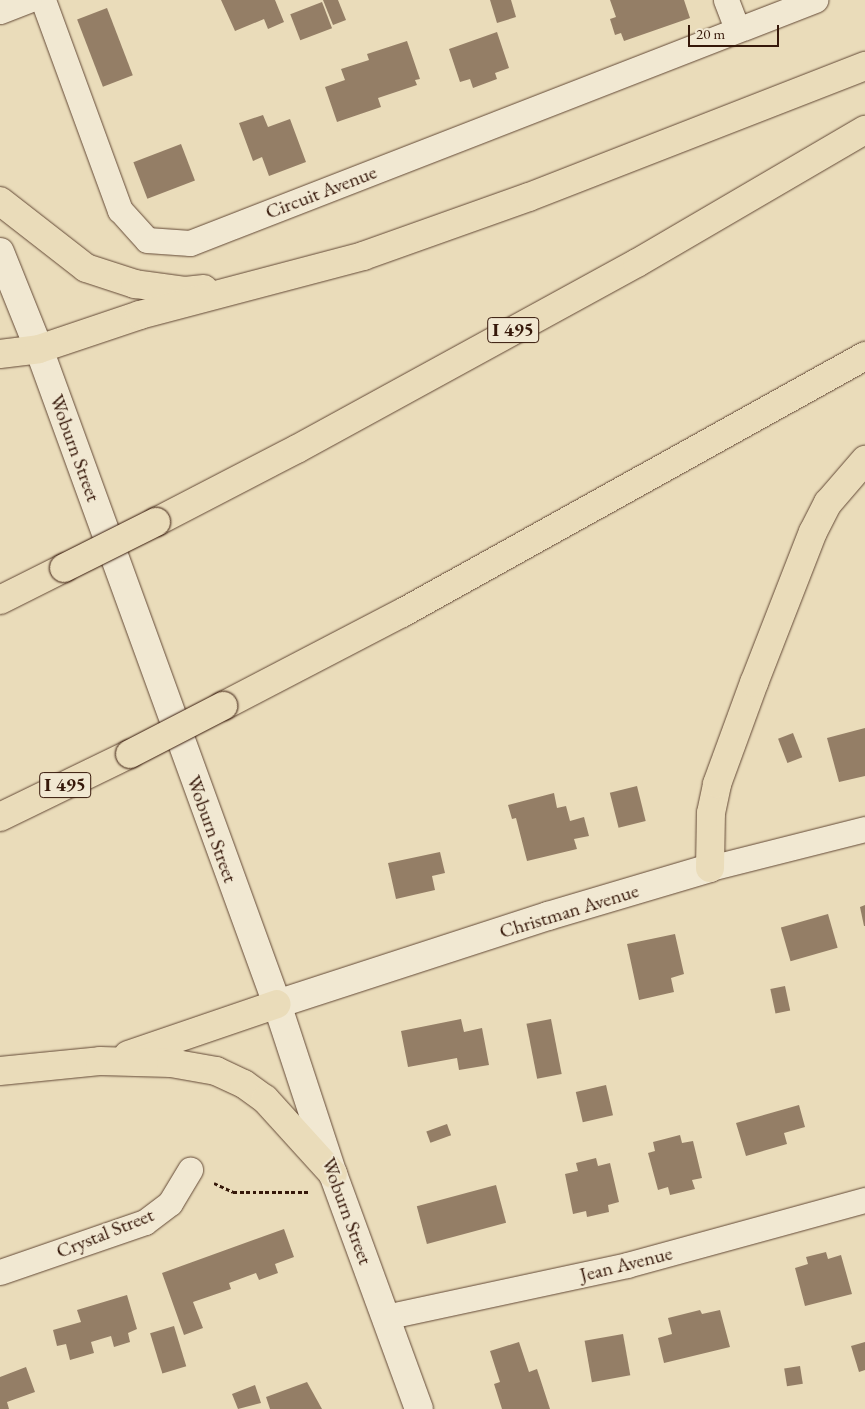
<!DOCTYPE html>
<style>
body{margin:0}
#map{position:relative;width:865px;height:1409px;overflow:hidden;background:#eadcba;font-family:"EB Garamond",serif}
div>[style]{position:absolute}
.building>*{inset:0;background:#947e66;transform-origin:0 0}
.path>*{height:3px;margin-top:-1.5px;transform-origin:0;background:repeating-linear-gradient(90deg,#36180a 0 4px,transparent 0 6.5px)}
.roads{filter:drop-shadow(0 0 1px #634936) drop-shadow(0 0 1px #634936)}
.minor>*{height:25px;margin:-12.5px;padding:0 12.5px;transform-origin:12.5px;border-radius:12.5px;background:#f1e8d2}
.secondary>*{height:28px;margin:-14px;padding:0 14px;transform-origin:14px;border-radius:14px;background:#f1e8d2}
.motorway>*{height:28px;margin:-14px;padding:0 14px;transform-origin:14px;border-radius:14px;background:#eadcba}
.bridges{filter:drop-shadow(0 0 1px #36180a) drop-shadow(0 0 1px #36180a)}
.motorway-bridge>*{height:28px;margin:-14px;padding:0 14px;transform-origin:14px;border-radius:14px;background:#eadcba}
span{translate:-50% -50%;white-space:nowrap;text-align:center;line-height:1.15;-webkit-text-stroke:4px #f1e8d2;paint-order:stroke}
.shield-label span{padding:1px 4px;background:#f1e8d2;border:1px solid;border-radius:4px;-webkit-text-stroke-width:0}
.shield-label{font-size:19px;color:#36180a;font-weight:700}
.street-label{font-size:20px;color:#36180a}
.scale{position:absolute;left:688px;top:25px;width:91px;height:22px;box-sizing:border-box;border:2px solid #36180a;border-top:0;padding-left:6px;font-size:15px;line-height:18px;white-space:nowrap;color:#36180a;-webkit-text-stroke:4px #f1e8d2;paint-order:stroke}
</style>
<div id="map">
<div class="building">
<div style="clip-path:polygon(221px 0,275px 0,284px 22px,268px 29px,264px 19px,235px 31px)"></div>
<div style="clip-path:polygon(323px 0,338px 0,346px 20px,333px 25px)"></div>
<div style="clip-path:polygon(490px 0,511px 0,516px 17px,497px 23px)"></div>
<div style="clip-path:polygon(610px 0,684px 0,690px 18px,624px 41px,621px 33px,615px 35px,610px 19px,616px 17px)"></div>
<div style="left:322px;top:2px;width:28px;height:34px;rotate:69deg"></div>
<div style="left:107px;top:8px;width:72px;height:32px;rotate:69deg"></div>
<div style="clip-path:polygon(497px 32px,509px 68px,495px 73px,497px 79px,473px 88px,470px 79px,460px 82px,449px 49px)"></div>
<div style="clip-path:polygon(407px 41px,420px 79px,415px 80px,417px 85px,378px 98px,381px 107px,337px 122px,325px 87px,345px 80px,341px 69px,369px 60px,367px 54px)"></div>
<div style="clip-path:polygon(263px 115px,268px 127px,290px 119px,306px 162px,269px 176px,262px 157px,253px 161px,239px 123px)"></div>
<div style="left:181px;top:144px;width:39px;height:51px;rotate:69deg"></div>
<div style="clip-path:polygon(865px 728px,865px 776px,839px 782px,827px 738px)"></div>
<div style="left:793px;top:733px;width:26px;height:16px;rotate:69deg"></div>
<div style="left:637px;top:786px;width:36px;height:28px;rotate:76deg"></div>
<div style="clip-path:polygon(554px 793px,557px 808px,566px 806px,570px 821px,584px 817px,589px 836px,574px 839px,577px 849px,527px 861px,516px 818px,512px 819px,508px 805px)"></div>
<div style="clip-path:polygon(440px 852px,445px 873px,432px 876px,435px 890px,396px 899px,388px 863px)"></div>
<div style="clip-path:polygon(865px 905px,865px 926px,864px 926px,860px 907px)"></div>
<div style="left:828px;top:914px;width:35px;height:49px;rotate:74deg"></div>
<div style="clip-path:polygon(675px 934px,684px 974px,671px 978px,674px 992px,639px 1000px,627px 944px)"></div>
<div style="left:785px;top:986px;width:25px;height:15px;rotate:78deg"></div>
<div style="clip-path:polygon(461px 1019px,464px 1032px,482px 1028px,489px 1065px,459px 1070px,457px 1058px,408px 1067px,401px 1031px)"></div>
<div style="left:551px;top:1019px;width:56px;height:25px;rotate:79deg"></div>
<div style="left:606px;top:1085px;width:31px;height:31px;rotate:77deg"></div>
<div style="clip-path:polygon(799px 1105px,805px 1127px,784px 1133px,787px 1144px,746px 1156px,736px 1123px)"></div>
<div style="left:447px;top:1124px;width:12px;height:22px;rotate:70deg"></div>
<div style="clip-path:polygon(680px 1135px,682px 1143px,693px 1141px,702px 1178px,692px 1180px,695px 1189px,670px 1195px,668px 1187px,658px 1190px,648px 1153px,655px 1151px,653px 1142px)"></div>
<div style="clip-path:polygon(596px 1158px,598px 1166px,610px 1163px,619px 1202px,608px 1205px,609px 1212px,587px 1217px,586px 1211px,573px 1214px,565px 1174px,578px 1171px,576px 1163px)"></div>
<div style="left:496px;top:1185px;width:39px;height:82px;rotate:75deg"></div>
<div style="clip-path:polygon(284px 1229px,294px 1257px,275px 1264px,278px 1273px,259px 1280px,256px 1273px,229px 1283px,231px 1289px,193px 1302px,203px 1328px,184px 1335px,162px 1273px)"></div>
<div style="clip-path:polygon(826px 1252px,828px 1259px,841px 1255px,852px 1294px,805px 1306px,795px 1268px,808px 1264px,806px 1257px)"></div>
<div style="clip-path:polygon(127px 1295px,137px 1329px,128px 1333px,130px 1342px,114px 1347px,111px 1336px,91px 1342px,94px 1353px,70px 1360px,66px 1344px,57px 1346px,53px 1330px,81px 1322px,77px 1310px)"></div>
<div style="clip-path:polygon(700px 1310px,702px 1314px,720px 1310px,730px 1347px,664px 1363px,658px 1338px,672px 1334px,668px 1318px)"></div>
<div style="left:174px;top:1326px;width:42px;height:25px;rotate:73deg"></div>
<div style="left:623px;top:1334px;width:42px;height:39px;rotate:80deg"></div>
<div style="clip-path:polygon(519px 1342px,529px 1372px,537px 1369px,550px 1409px,502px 1409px,494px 1384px,500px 1382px,490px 1351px)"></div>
<div style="clip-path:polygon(865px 1342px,865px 1370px,859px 1372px,851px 1346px)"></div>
<div style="left:800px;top:1366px;width:18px;height:16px;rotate:81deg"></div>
<div style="clip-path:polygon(26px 1367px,35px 1392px,7px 1402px,9px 1409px,0 1409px,0 1377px)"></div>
<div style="clip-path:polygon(307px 1382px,322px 1409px,270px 1409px,266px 1397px)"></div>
<div style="clip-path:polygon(255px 1385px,261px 1403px,238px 1409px,232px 1394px)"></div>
</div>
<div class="path">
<div style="left:214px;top:1183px;width:21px;rotate:25deg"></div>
<div style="left:233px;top:1192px;width:75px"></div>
</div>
<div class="roads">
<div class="minor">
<div style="left:43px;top:0;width:224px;rotate:69.9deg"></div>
<div style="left:120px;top:210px;width:40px;rotate:48deg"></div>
<div style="left:147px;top:240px;width:43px;rotate:4deg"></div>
<div style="left:190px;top:243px;width:671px;rotate:-21.25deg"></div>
<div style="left:726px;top:0;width:31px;rotate:69deg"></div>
<div style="left:0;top:11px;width:31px;rotate:-21deg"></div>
<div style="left:710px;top:868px;width:160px;rotate:-14.1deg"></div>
<div style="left:0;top:1272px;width:153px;rotate:-19deg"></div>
<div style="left:145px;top:1222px;width:31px;rotate:-37deg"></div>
<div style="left:170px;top:1203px;width:39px;rotate:-59deg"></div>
<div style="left:385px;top:1317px;width:248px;rotate:-12.1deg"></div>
<div style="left:627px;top:1265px;width:247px;rotate:-15.3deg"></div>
</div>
<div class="secondary">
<div style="left:0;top:252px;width:105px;rotate:68.1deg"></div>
<div style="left:39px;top:349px;width:697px;rotate:70.03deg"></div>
<div style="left:277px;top:1004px;width:179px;rotate:71.8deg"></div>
<div style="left:333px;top:1174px;width:250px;rotate:69.9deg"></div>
<div style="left:277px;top:1004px;width:285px;rotate:-18deg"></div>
<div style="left:548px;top:916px;width:169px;rotate:-16.5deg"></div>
</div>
<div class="motorway">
<div style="left:0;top:201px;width:109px;rotate:37.9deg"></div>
<div style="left:86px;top:268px;width:52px;rotate:18.1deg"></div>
<div style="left:135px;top:284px;width:50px;rotate:8deg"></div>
<div style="left:185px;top:291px;width:19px;rotate:-6deg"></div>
<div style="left:0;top:354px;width:39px;rotate:-7deg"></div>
<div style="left:39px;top:349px;width:107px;rotate:-18.6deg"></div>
<div style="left:140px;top:315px;width:231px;rotate:-14.8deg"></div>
<div style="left:363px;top:256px;width:176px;rotate:-19.6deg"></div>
<div style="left:529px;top:197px;width:361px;rotate:-21.3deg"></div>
<div style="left:156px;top:522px;width:159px;rotate:-27.4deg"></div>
<div style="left:297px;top:449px;width:388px;rotate:-28.7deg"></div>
<div style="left:637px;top:263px;width:264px;rotate:-30.3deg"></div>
<div style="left:0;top:600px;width:72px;rotate:-26.6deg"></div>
<div style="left:223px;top:706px;width:202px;rotate:-27.5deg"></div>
<div style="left:402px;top:613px;width:530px;rotate:-29.03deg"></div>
<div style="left:0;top:817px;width:144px;rotate:-25.9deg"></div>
<div style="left:710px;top:868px;width:55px;rotate:-89deg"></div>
<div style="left:711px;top:813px;width:30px;rotate:-78deg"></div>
<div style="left:717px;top:784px;width:108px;rotate:-69.9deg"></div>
<div style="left:754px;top:683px;width:162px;rotate:-68.7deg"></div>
<div style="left:813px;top:532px;width:33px;rotate:-63deg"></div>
<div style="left:828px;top:503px;width:57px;rotate:-49.3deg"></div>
<div style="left:128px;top:1055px;width:157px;rotate:-18.9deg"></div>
<div style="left:0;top:1071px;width:100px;rotate:-5.7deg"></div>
<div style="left:100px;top:1061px;width:71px;rotate:1.6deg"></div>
<div style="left:171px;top:1063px;width:46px;rotate:10.1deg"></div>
<div style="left:216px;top:1071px;width:31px;rotate:25deg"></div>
<div style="left:244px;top:1084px;width:26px;rotate:36deg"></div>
<div style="left:265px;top:1099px;width:101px;rotate:47.8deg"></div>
</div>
</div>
<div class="bridges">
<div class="motorway-bridge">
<div style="left:64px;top:568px;width:103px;rotate:-26.6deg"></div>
<div style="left:130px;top:754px;width:105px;rotate:-27.3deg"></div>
</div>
</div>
<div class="shield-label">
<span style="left:513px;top:330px">I 495</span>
<span style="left:65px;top:785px">I 495</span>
</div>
<div class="street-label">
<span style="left:321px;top:192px;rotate:-21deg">Circuit Avenue</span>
<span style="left:75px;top:448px;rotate:70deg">Woburn Street</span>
<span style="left:212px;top:829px;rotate:70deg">Woburn Street</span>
<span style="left:569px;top:911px;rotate:-17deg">Christman Avenue</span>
<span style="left:347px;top:1211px;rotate:70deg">Woburn Street</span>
<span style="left:105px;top:1233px;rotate:-22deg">Crystal Street</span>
<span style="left:626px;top:1264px;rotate:-14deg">Jean Avenue</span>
</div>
<div class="scale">20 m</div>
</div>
